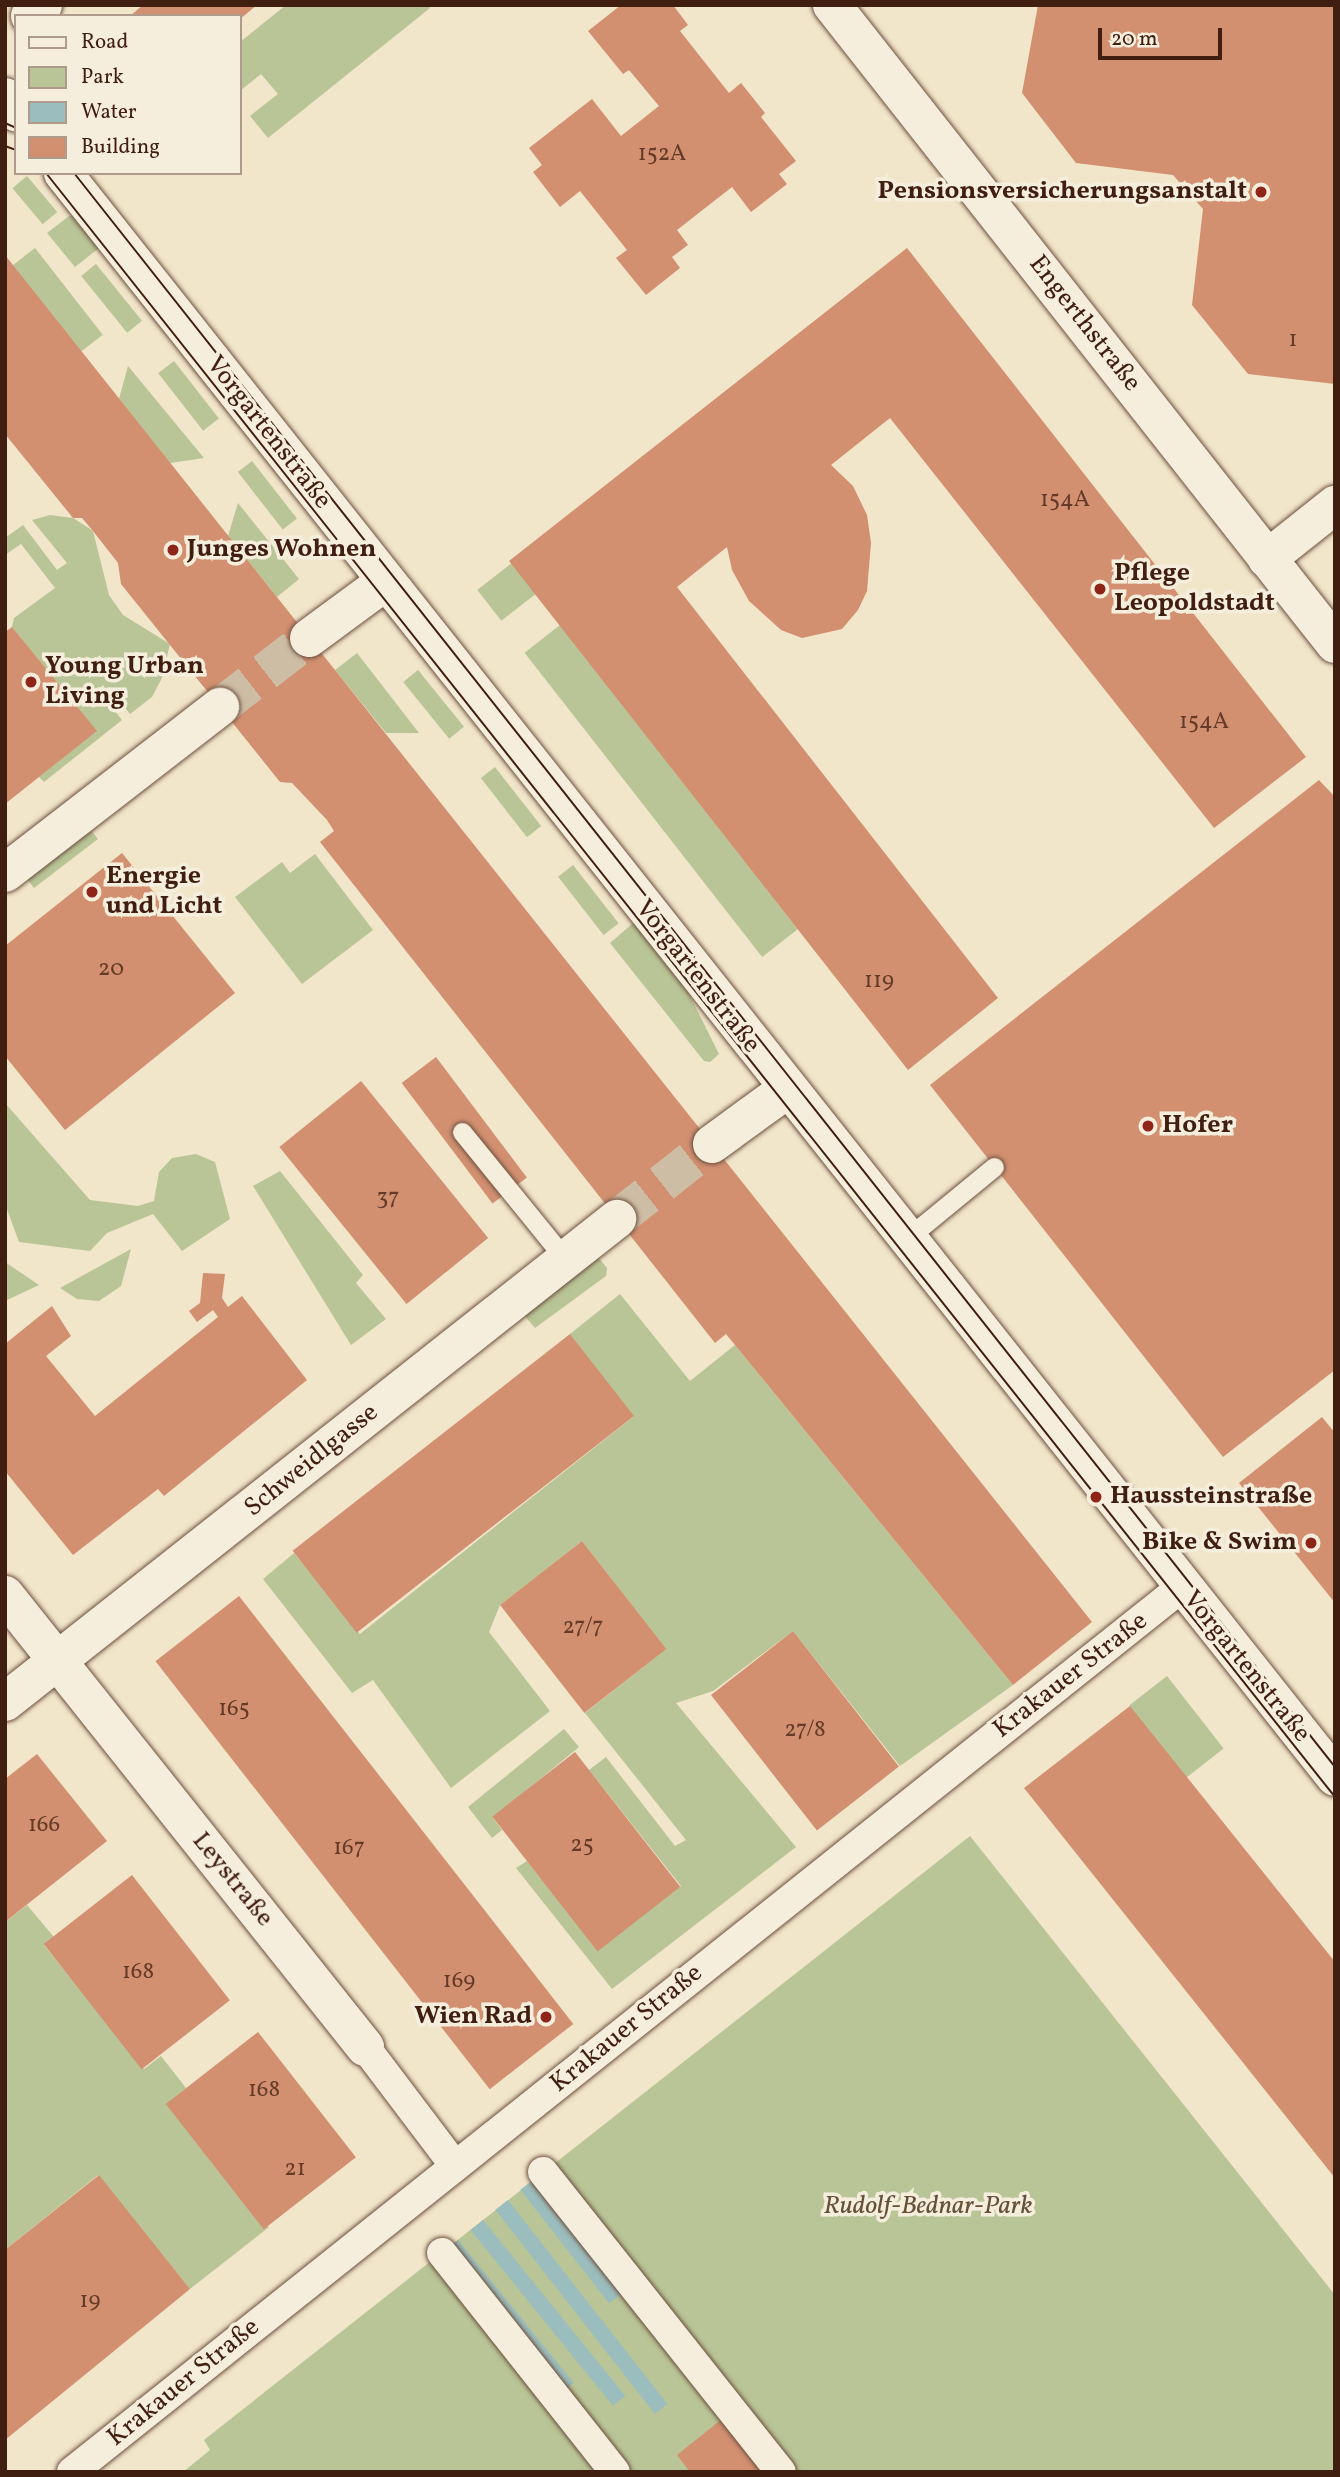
<!DOCTYPE html>
<meta charset="utf-8">
<style>
body{margin:0}
#map{position:relative;width:1340px;height:2477px;overflow:hidden;background:#f1e5ca;font-family:Vollkorn,serif}
div>[style]{position:absolute}
.green>*{inset:0;background:#b9c597;transform-origin:0 0}
.water>*{inset:0;background:#9cbdbd;transform-origin:0 0}
.building>*{inset:0;background:#d29071;transform-origin:0 0}
.minor-tunnel>*{height:38px;margin-top:-19px;transform-origin:0;background:repeating-linear-gradient(90deg,#cebda5 0 38px,transparent 0 57px)}
.roads{filter:drop-shadow(0 0 2px #6d503e) drop-shadow(0 0 2px #6d503e)}
.service>*{height:19px;margin:-9.5px;padding:0 9.5px;transform-origin:9.5px;border-radius:9.5px;background:#f6eedd}
.pedestrian>*{height:30px;margin:-15px;padding:0 15px;transform-origin:15px;border-radius:15px;background:#f6eedd}
.minor>*{height:38px;margin:-19px;padding:0 19px;transform-origin:19px;border-radius:19px;background:#f6eedd}
.tertiary>*{height:38px;margin:-19px;padding:0 19px;transform-origin:19px;border-radius:19px;background:#f6eedd}
.tram>*{height:2px;margin:-1px;padding:0 1px;transform-origin:1px;border-radius:1px;background:#411f10}
.dots>*{width:19px;height:19px;translate:-50% -50%;box-sizing:border-box;border:4px solid #f6eedd;border-radius:50%}
span{translate:-50% -50%;white-space:nowrap;text-align:center;line-height:1.15;-webkit-text-stroke:7px #f6eedd;paint-order:stroke}
.number-label{font-size:23px;color:#653b28}
.number-label span{-webkit-text-stroke-width:0}
.poi-label{font-size:26px;color:#411f10;font-weight:700}
.right{translate:-100% -50%;text-align:right}
.left{translate:0 -50%;text-align:left}
.street-label{font-size:26px;color:#411f10}
.park-label{font-size:26px;color:#655138;font-style:italic}
.frame{position:absolute;inset:0;border:7px solid #411f10;pointer-events:none}
.legend{position:absolute;left:14px;top:14px;width:228px;height:161px;box-sizing:border-box;background:#f6eedd;border:2px solid #ae9b8b;margin:0;padding:9px 12px;list-style:none;font-size:21px;color:#411f10}
.legend li{display:flex;align-items:center;gap:14px;height:35px}
.legend b{width:35px;border:2px solid #ae9b8b}
.scale{position:absolute;left:1098px;top:28px;width:124px;height:32px;box-sizing:border-box;border:4px solid #411f10;border-top:0;padding-left:9px;font-size:21px;line-height:24px;white-space:nowrap;color:#411f10;-webkit-text-stroke:5px #f6eedd;paint-order:stroke}
</style>
<div id="map">
<div class="green">
<div style="clip-path:polygon(286px 5px,428px 5px,430px 8px,268px 138px,250px 116px,278px 94px,261px 74px,240px 91px,240px 42px)"></div>
<div style="left:27px;top:176px;width:47px;height:19px;rotate:50deg"></div>
<div style="clip-path:polygon(69px 216px,77px 216px,99px 248px,75px 267px,47px 233px)"></div>
<div style="left:35px;top:248px;width:110px;height:31px;rotate:52deg"></div>
<div style="left:96px;top:264px;width:73px;height:19px;rotate:51deg"></div>
<div style="left:174px;top:361px;width:73px;height:20px;rotate:52deg"></div>
<div style="clip-path:polygon(128px 366px,204px 458px,170px 463px,119px 399px)"></div>
<div style="left:252px;top:461px;width:73px;height:18px;rotate:52deg"></div>
<div style="clip-path:polygon(238px 503px,299px 579px,277px 597px,228px 536px)"></div>
<div style="clip-path:polygon(50px 515px,73px 518px,93px 531px,109px 595px,123px 615px,170px 644px,162px 678px,152px 697px,130px 714px,109px 687px,101px 693px,122px 720px,44px 782px,39px 777px,96px 731px,12px 627px,14px 618px,55px 588px,21px 544px,5px 555px,5px 538px,23px 525px,57px 570px,67px 563px,32px 520px)"></div>
<div style="left:512px;top:563px;width:39px;height:44px;rotate:52deg"></div>
<div style="left:560px;top:625px;width:386px;height:45px;rotate:52deg"></div>
<div style="clip-path:polygon(357px 653px,419px 733px,386px 733px,335px 670px)"></div>
<div style="left:418px;top:670px;width:73px;height:19px;rotate:51deg"></div>
<div style="left:495px;top:767px;width:75px;height:18px;rotate:52deg"></div>
<div style="clip-path:polygon(89px 828px,98px 839px,34px 888px,27px 879px)"></div>
<div style="clip-path:polygon(315px 854px,373px 930px,302px 984px,235px 897px,282px 862px,290px 873px)"></div>
<div style="left:573px;top:865px;width:74px;height:19px;rotate:52deg"></div>
<div style="clip-path:polygon(632px 924px,637px 924px,682px 980px,719px 1054px,710px 1062px,704px 1061px,610px 943px)"></div>
<div style="clip-path:polygon(5px 1103px,90px 1200px,138px 1206px,154px 1201px,159px 1172px,172px 1158px,196px 1154px,215px 1162px,230px 1219px,182px 1251px,153px 1214px,107px 1233px,90px 1251px,19px 1242px,5px 1204px)"></div>
<div style="clip-path:polygon(280px 1171px,363px 1275px,356px 1283px,386px 1319px,351px 1345px,253px 1186px)"></div>
<div style="clip-path:polygon(131px 1249px,121px 1286px,99px 1301px,77px 1299px,60px 1288px)"></div>
<div style="clip-path:polygon(597px 1256px,607px 1268px,606px 1276px,535px 1328px,523px 1314px)"></div>
<div style="clip-path:polygon(5px 1262px,39px 1285px,7px 1300px)"></div>
<div style="clip-path:polygon(620px 1294px,690px 1381px,735px 1345px,1013px 1685px,900px 1766px,793px 1631px,713px 1691px,676px 1703px,796px 1847px,612px 1989px,516px 1868px,527px 1861px,597px 1949px,681px 1886px,589px 1770px,606px 1757px,675px 1846px,686px 1840px,585px 1713px,666px 1649px,582px 1541px,500px 1605px,489px 1632px,550px 1711px,451px 1788px,373px 1680px,352px 1693px,263px 1579px,294px 1553px,360px 1634px,633px 1417px,570px 1334px)"></div>
<div style="left:1167px;top:1676px;width:92px;height:48px;rotate:52deg"></div>
<div style="clip-path:polygon(564px 1729px,579px 1747px,493px 1818px,502px 1830px,492px 1838px,468px 1807px)"></div>
<div style="clip-path:polygon(970px 1836px,1335px 2295px,1335px 2472px,183px 2472px,210px 2450px,204px 2440px)"></div>
<div style="clip-path:polygon(27px 1905px,54px 1937px,44px 1945px,144px 2069px,161px 2056px,186px 2088px,167px 2105px,269px 2227px,190px 2289px,98px 2175px,5px 2250px,5px 1922px)"></div>
</div>
<div class="water">
<div style="left:533px;top:2180px;width:144px;height:16px;rotate:52deg"></div>
<div style="left:508px;top:2200px;width:259px;height:16px;rotate:52deg"></div>
<div style="left:483px;top:2220px;width:226px;height:16px;rotate:51deg"></div>
<div style="left:458px;top:2240px;width:184px;height:16px;rotate:51deg"></div>
</div>
<div class="building">
<div style="clip-path:polygon(143px 5px,257px 5px,240px 19px,130px 16px)"></div>
<div style="clip-path:polygon(621px 5px,673px 5px,688px 25px,680px 31px,729px 93px,741px 83px,765px 113px,761px 117px,796px 161px,779px 174px,787px 184px,751px 212px,732px 187px,677px 230px,688px 245px,672px 257px,680px 268px,646px 295px,616px 258px,627px 250px,580px 191px,560px 207px,533px 172px,542px 165px,529px 148px,592px 99px,621px 136px,659px 106px,629px 70px,623px 74px,588px 31px)"></div>
<div style="clip-path:polygon(1038px 5px,1335px 5px,1335px 384px,1248px 374px,1192px 305px,1203px 209px,1173px 175px,1076px 163px,1022px 93px)"></div>
<div style="clip-path:polygon(907px 248px,1306px 757px,1214px 828px,890px 418px,831px 465px,853px 486px,867px 515px,871px 543px,867px 591px,858px 610px,842px 629px,802px 638px,781px 630px,749px 601px,732px 570px,727px 547px,677px 587px,998px 998px,908px 1070px,509px 561px)"></div>
<div style="clip-path:polygon(5px 255px,1092px 1622px,1013px 1685px,726px 1334px,715px 1343px,320px 842px,334px 831px,327px 820px,292px 783px,280px 782px,121px 584px,118px 563px,93px 531px,82px 518px,73px 518px,5px 434px)"></div>
<div style="clip-path:polygon(12px 627px,97px 731px,5px 804px,5px 632px)"></div>
<div style="clip-path:polygon(1319px 780px,1335px 797px,1335px 1370px,1223px 1457px,930px 1085px)"></div>
<div style="clip-path:polygon(122px 853px,235px 993px,65px 1130px,5px 1056px,5px 946px)"></div>
<div style="left:436px;top:1057px;width:151px;height:43px;rotate:53deg"></div>
<div style="left:361px;top:1081px;width:202px;height:105px;rotate:51deg"></div>
<div style="clip-path:polygon(203px 1273px,225px 1274px,222px 1298px,228px 1307px,242px 1296px,307px 1380px,164px 1496px,158px 1489px,73px 1555px,5px 1471px,5px 1344px,52px 1306px,71px 1336px,46px 1356px,95px 1416px,218px 1317px,213px 1310px,197px 1322px,189px 1311px,200px 1303px)"></div>
<div style="left:570px;top:1334px;width:104px;height:352px;rotate:52deg"></div>
<div style="clip-path:polygon(1322px 1417px,1335px 1433px,1335px 1603px,1239px 1483px)"></div>
<div style="left:582px;top:1541px;width:137px;height:104px;rotate:52deg"></div>
<div style="left:239px;top:1596px;width:543px;height:106px;rotate:52deg"></div>
<div style="left:793px;top:1631px;width:172px;height:104px;rotate:52deg"></div>
<div style="clip-path:polygon(1130px 1706px,1335px 1962px,1335px 2178px,1024px 1788px)"></div>
<div style="left:575px;top:1752px;width:171px;height:105px;rotate:52deg"></div>
<div style="clip-path:polygon(37px 1754px,107px 1841px,5px 1922px,5px 1779px)"></div>
<div style="left:132px;top:1875px;width:159px;height:112px;rotate:52deg"></div>
<div style="left:258px;top:2032px;width:159px;height:117px;rotate:52deg"></div>
<div style="clip-path:polygon(99px 2175px,190px 2289px,5px 2440px,5px 2250px)"></div>
<div style="clip-path:polygon(722px 2419px,764px 2472px,690px 2472px,677px 2455px)"></div>
</div>
<div class="minor-tunnel">
<div style="left:220px;top:707px;width:113px;rotate:-37.8deg"></div>
<div style="left:617px;top:1219px;width:121px;rotate:-38.3deg"></div>
</div>
<div class="roads">
<div class="service">
<div style="left:462px;top:1132px;width:165px;rotate:50.9deg"></div>
<div style="left:905px;top:1240px;width:115px;rotate:-39.4deg"></div>
</div>
<div class="pedestrian">
<div style="left:365px;top:2047px;width:149px;rotate:52.9deg"></div>
<div style="left:543px;top:2172px;width:383px;rotate:51.6deg"></div>
<div style="left:442px;top:2253px;width:279px;rotate:51.7deg"></div>
<div style="left:72px;top:2472px;width:1420px;rotate:-38.57deg"></div>
</div>
<div class="minor">
<div style="left:30px;top:16px;width:17px;rotate:-40deg"></div>
<div style="left:5px;top:97px;width:19px;rotate:54deg"></div>
<div style="left:63px;top:173px;width:2047px;rotate:51.58deg"></div>
<div style="left:1267px;top:559px;width:87px;rotate:-38.5deg"></div>
<div style="left:309px;top:638px;width:94px;rotate:-36.4deg"></div>
<div style="left:5px;top:873px;width:272px;rotate:-37.7deg"></div>
<div style="left:712px;top:1144px;width:92px;rotate:-36.1deg"></div>
<div style="left:5px;top:1595px;width:578px;rotate:51.46deg"></div>
<div style="left:5px;top:1702px;width:780px;rotate:-38.28deg"></div>
</div>
<div class="tertiary">
<div style="left:832px;top:5px;width:813px;rotate:51.79deg"></div>
</div>
</div>
<div class="tram">
<div style="left:5px;top:123px;width:12px;rotate:24deg"></div>
<div style="left:5px;top:146px;width:12px;rotate:20deg"></div>
<div style="left:46px;top:173px;width:2073px;rotate:51.56deg"></div>
<div style="left:74px;top:173px;width:2032px;rotate:51.65deg"></div>
</div>
<div class="dots">
<div style="left:1261px;top:192px;background:#8f2418"></div>
<div style="left:173px;top:550px;background:#8f2418"></div>
<div style="left:1100px;top:589px;background:#8f2418"></div>
<div style="left:31px;top:682px;background:#8f2418"></div>
<div style="left:92px;top:892px;background:#8f2418"></div>
<div style="left:1148px;top:1126px;background:#8f2418"></div>
<div style="left:1096px;top:1497px;background:#8f2418"></div>
<div style="left:1311px;top:1543px;background:#8f2418"></div>
<div style="left:546px;top:2017px;background:#8f2418"></div>
</div>
<div class="number-label">
<span style="left:662px;top:154px">152A</span>
<span style="left:1293px;top:340px">1</span>
<span style="left:1065px;top:500px">154A</span>
<span style="left:1204px;top:722px">154A</span>
<span style="left:111px;top:969px">20</span>
<span style="left:879px;top:981px">119</span>
<span style="left:388px;top:1198px">37</span>
<span style="left:583px;top:1627px">27/7</span>
<span style="left:234px;top:1709px">165</span>
<span style="left:805px;top:1730px">27/8</span>
<span style="left:44px;top:1825px">166</span>
<span style="left:582px;top:1845px">25</span>
<span style="left:349px;top:1848px">167</span>
<span style="left:138px;top:1972px">168</span>
<span style="left:459px;top:1981px">169</span>
<span style="left:264px;top:2090px">168</span>
<span style="left:295px;top:2169px">21</span>
<span style="left:90px;top:2301px">19</span>
</div>
<div class="poi-label">
<span class="right" style="left:1247px;top:192px">Pensionsversicherungsanstalt</span>
<span class="left" style="left:187px;top:550px">Junges Wohnen</span>
<span class="left" style="left:1114px;top:589px">Pflege<br>Leopoldstadt</span>
<span class="left" style="left:45px;top:682px">Young Urban<br>Living</span>
<span class="left" style="left:106px;top:892px">Energie<br>und Licht</span>
<span class="left" style="left:1162px;top:1126px">Hofer</span>
<span class="left" style="left:1110px;top:1497px">Haussteinstraße</span>
<span class="right" style="left:1297px;top:1543px">Bike &amp; Swim</span>
<span class="right" style="left:532px;top:2017px">Wien Rad</span>
</div>
<div class="street-label">
<span style="left:1084px;top:324px;rotate:52deg">Engerthstraße</span>
<span style="left:268px;top:433px;rotate:52deg">Vorgartenstraße</span>
<span style="left:697px;top:977px;rotate:52deg">Vorgartenstraße</span>
<span style="left:312px;top:1461px;rotate:-39deg">Schweidlgasse</span>
<span style="left:1246px;top:1667px;rotate:51deg">Vorgartenstraße</span>
<span style="left:1071px;top:1676px;rotate:-38deg">Krakauer Straße</span>
<span style="left:232px;top:1880px;rotate:51deg">Leystraße</span>
<span style="left:627px;top:2029px;rotate:-39deg">Krakauer Straße</span>
<span style="left:184px;top:2383px;rotate:-39deg">Krakauer Straße</span>
</div>
<div class="park-label">
<span style="left:928px;top:2207px">Rudolf-Bednar-Park</span>
</div>
<div class="frame"></div>
<ul class="legend">
<li><b style="height:9px;background:#f6eedd"></b>Road</li>
<li><b style="height:19px;background:#b9c597"></b>Park</li>
<li><b style="height:19px;background:#9cbdbd"></b>Water</li>
<li><b style="height:19px;background:#d29071"></b>Building</li>
</ul>
<div class="scale">20 m</div>
</div>
